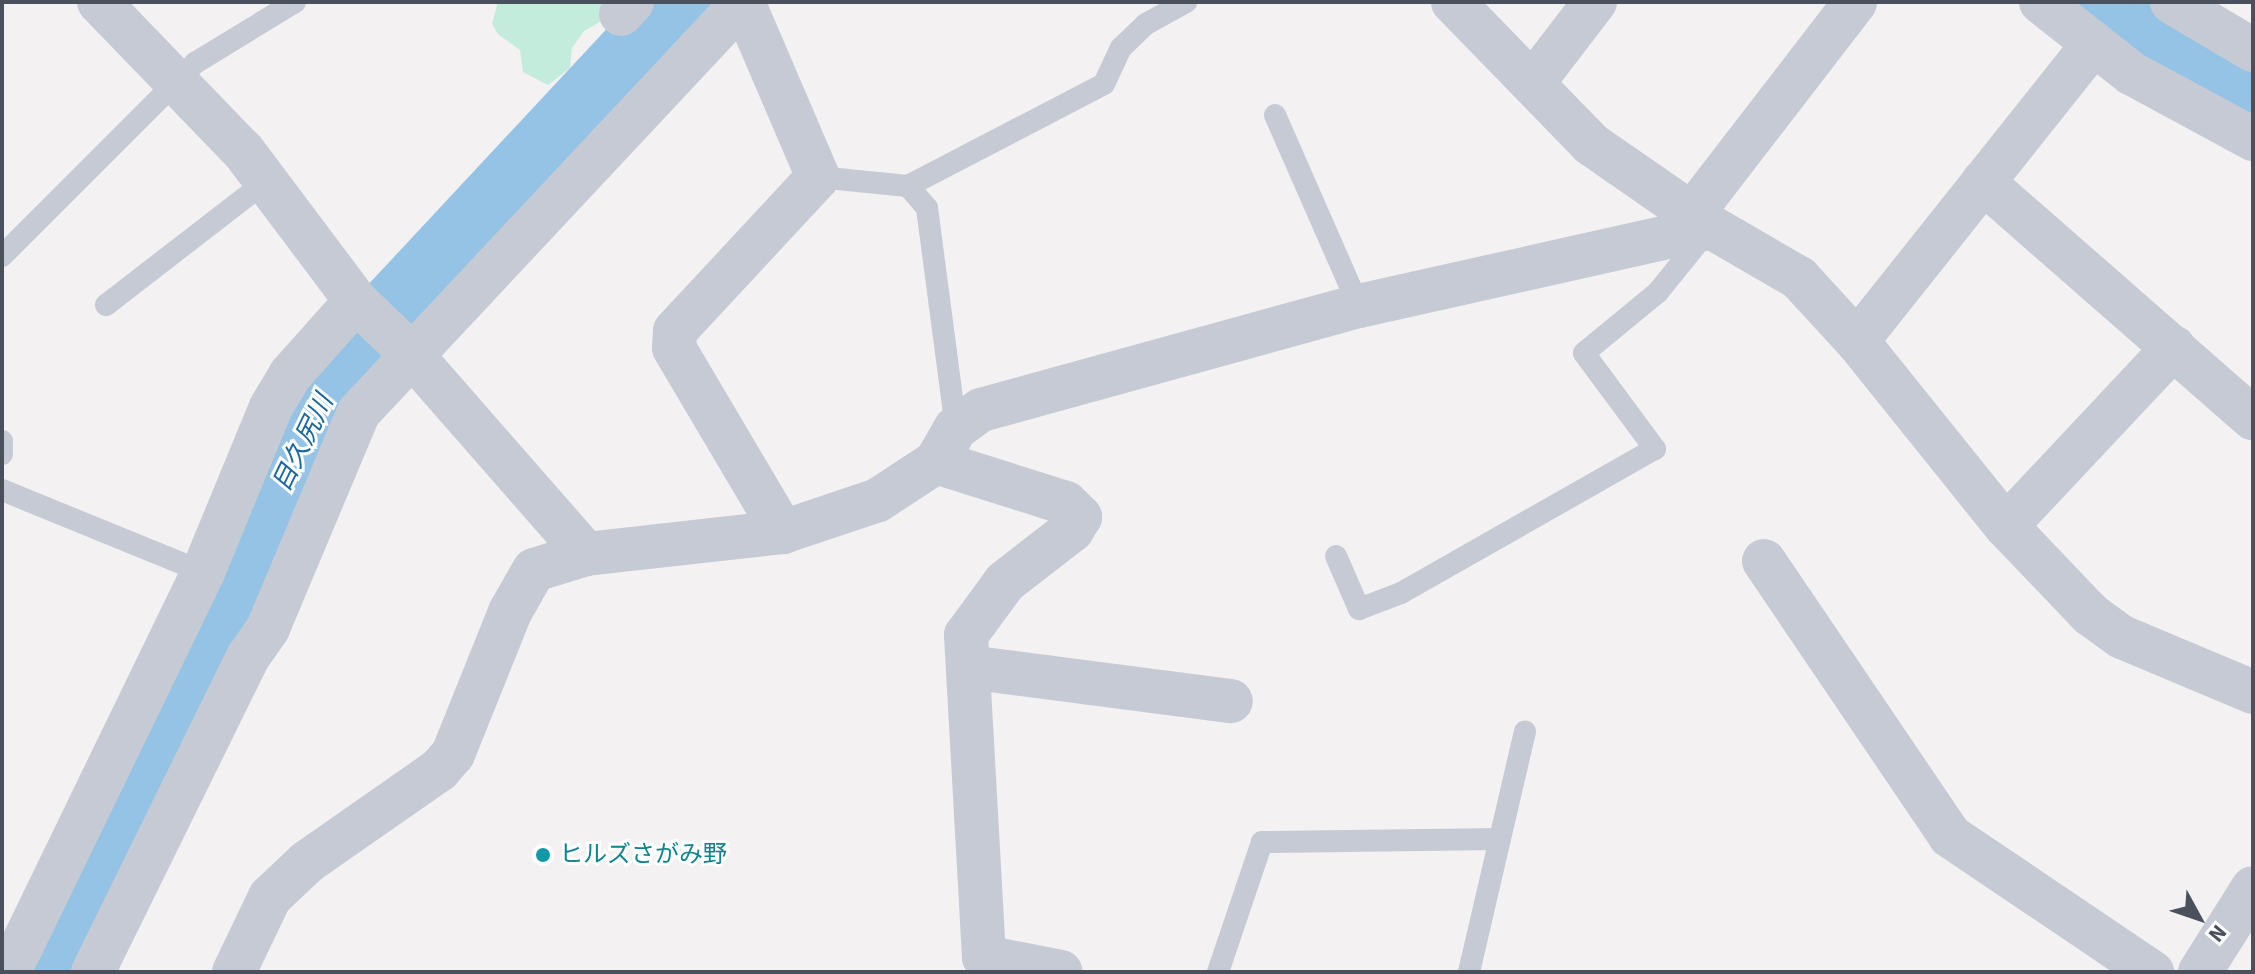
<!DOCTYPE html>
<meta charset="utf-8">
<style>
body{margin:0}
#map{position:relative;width:2255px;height:974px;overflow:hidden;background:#f3f1f1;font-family:"Source Sans 3","Noto Sans JP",sans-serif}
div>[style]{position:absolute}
.green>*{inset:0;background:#c3ecdc}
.river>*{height:76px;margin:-38px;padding:0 38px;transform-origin:38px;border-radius:38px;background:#94c3e5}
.lane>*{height:22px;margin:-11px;padding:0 11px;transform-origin:11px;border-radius:11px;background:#c5cad4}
.street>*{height:44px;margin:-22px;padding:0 22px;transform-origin:22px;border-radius:22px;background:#c5cad4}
.dots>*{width:22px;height:22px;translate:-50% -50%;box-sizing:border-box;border:4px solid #fff;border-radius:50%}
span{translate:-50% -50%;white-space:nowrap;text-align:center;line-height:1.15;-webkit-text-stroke:6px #fff;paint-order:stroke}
.culture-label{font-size:24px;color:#0d838f}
.left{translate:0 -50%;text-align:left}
.water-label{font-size:26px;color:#1967a0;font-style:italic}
.frame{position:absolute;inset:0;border:4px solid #4a505c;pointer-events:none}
.north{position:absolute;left:2159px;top:878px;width:80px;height:80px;-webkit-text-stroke:6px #fff;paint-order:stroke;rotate:130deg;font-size:22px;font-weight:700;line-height:32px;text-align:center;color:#4a505c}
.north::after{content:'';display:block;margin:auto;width:28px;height:36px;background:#4a505c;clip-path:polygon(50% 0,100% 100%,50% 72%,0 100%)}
</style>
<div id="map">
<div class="green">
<div style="clip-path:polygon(498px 2px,635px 2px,584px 31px,572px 48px,570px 68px,548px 85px,523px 72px,520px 50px,498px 34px,492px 24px)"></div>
</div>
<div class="river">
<div style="left:2109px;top:2px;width:55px;rotate:39.1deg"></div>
<div style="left:2152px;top:37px;width:116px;rotate:29.9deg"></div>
<div style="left:53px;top:972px;width:448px;rotate:-64.5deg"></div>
<div style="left:246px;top:568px;width:181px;rotate:-66.6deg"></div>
<div style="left:318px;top:402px;width:50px;rotate:-53.1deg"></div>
<div style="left:348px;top:362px;width:492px;rotate:-47deg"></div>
</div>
<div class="lane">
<div style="left:1275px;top:115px;width:209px;rotate:66.3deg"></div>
<div style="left:818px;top:177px;width:90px;rotate:5.7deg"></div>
<div style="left:908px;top:186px;width:29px;rotate:49deg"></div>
<div style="left:927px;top:208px;width:222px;rotate:82.5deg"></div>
<div style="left:908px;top:186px;width:221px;rotate:-27.5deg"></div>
<div style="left:1104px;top:84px;width:40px;rotate:-65deg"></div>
<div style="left:1121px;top:48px;width:35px;rotate:-44deg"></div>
<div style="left:1146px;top:24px;width:46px;rotate:-28.8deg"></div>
<div style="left:2px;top:256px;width:273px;rotate:-45deg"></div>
<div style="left:195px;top:63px;width:117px;rotate:-31.4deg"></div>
<div style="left:106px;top:305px;width:201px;rotate:-37.7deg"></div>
<div style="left:2px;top:441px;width:13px;rotate:90deg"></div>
<div style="left:2px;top:490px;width:217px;rotate:22.2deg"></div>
<div style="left:1336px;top:556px;width:58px;rotate:66.5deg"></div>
<div style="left:1359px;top:609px;width:45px;rotate:-20.9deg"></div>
<div style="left:1401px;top:593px;width:292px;rotate:-29.6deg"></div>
<div style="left:1655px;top:449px;width:119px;rotate:-126.5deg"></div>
<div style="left:1584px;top:353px;width:96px;rotate:-39.5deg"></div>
<div style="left:1658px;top:292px;width:75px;rotate:-51deg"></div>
<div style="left:1218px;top:972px;width:137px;rotate:-71.3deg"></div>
<div style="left:1262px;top:842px;width:238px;rotate:-0.7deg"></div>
<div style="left:1469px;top:972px;width:247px;rotate:-76.9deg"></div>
</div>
<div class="street">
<div style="left:99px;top:2px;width:209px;rotate:46deg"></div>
<div style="left:244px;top:152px;width:186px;rotate:53.1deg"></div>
<div style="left:356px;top:301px;width:76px;rotate:43.9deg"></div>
<div style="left:411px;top:354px;width:266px;rotate:48.8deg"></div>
<div style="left:586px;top:554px;width:198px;rotate:-6.4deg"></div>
<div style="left:783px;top:532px;width:100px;rotate:-18.6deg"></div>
<div style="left:878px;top:500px;width:69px;rotate:-33.2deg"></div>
<div style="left:936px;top:462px;width:39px;rotate:-60deg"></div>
<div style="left:956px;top:428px;width:31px;rotate:-36deg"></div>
<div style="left:981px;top:410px;width:392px;rotate:-15.4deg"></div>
<div style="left:1359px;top:306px;width:361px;rotate:-12.6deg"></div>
<div style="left:1711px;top:227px;width:102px;rotate:30.1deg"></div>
<div style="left:1799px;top:278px;width:86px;rotate:47.4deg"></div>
<div style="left:1857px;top:341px;width:238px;rotate:51.2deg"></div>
<div style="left:2006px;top:526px;width:122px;rotate:46.3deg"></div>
<div style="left:2090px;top:614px;width:39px;rotate:36deg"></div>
<div style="left:2122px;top:637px;width:142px;rotate:22.8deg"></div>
<div style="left:1453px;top:2px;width:198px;rotate:45.8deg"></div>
<div style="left:1591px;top:144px;width:146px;rotate:34.7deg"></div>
<div style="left:2041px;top:2px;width:115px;rotate:38.3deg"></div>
<div style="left:2131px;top:73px;width:139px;rotate:28.4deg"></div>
<div style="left:2172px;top:2px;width:94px;rotate:30.7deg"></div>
<div style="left:621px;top:14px;width:16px;rotate:-47deg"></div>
<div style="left:1533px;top:83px;width:102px;rotate:-52.6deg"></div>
<div style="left:1983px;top:182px;width:359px;rotate:41.2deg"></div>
<div style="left:1692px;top:214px;width:267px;rotate:-52.4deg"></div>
<div style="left:1857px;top:341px;width:379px;rotate:-51.5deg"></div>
<div style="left:936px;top:462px;width:136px;rotate:17.5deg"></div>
<div style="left:1066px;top:503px;width:20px;rotate:45deg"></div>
<div style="left:1080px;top:517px;width:15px;rotate:122deg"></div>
<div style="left:1072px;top:530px;width:85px;rotate:142.2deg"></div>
<div style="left:1005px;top:582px;width:66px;rotate:126.3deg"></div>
<div style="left:966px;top:635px;width:323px;rotate:86.8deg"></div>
<div style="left:984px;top:957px;width:78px;rotate:11deg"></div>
<div style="left:2006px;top:526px;width:245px;rotate:-46.8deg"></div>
<div style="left:1764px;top:561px;width:332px;rotate:55.9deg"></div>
<div style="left:1950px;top:836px;width:244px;rotate:34deg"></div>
<div style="left:968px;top:667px;width:265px;rotate:7.4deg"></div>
<div style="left:9px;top:972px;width:445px;rotate:-64.1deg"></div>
<div style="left:203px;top:572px;width:178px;rotate:-67.6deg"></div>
<div style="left:271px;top:407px;width:37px;rotate:-59deg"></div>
<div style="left:290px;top:375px;width:99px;rotate:-48.3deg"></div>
<div style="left:93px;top:972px;width:351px;rotate:-63.8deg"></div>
<div style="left:248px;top:657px;width:35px;rotate:-55deg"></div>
<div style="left:268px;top:628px;width:234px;rotate:-67.2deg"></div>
<div style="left:359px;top:412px;width:562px;rotate:-46.88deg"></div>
<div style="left:743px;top:2px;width:190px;rotate:66.8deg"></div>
<div style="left:818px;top:177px;width:210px;rotate:132.9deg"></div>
<div style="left:675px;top:331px;width:17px;rotate:93deg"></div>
<div style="left:674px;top:348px;width:214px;rotate:59.4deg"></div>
<div style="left:234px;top:972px;width:83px;rotate:-64.4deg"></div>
<div style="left:270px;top:897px;width:51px;rotate:-43.4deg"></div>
<div style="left:307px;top:862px;width:161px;rotate:-34.9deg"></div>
<div style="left:439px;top:770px;width:21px;rotate:-49deg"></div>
<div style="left:453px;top:754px;width:153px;rotate:-68.1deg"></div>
<div style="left:510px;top:612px;width:48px;rotate:-60.3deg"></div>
<div style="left:534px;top:570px;width:54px;rotate:-17.1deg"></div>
<div style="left:2200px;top:972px;width:99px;rotate:-57.8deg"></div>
</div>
<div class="dots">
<div style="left:543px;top:855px;background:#0f9aa8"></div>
</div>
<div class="culture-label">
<span class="left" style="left:559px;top:855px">ヒルズさがみ野</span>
</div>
<div class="water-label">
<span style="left:303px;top:443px;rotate:-64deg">目久尻川</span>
</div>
<div class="frame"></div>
<div class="north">N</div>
</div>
